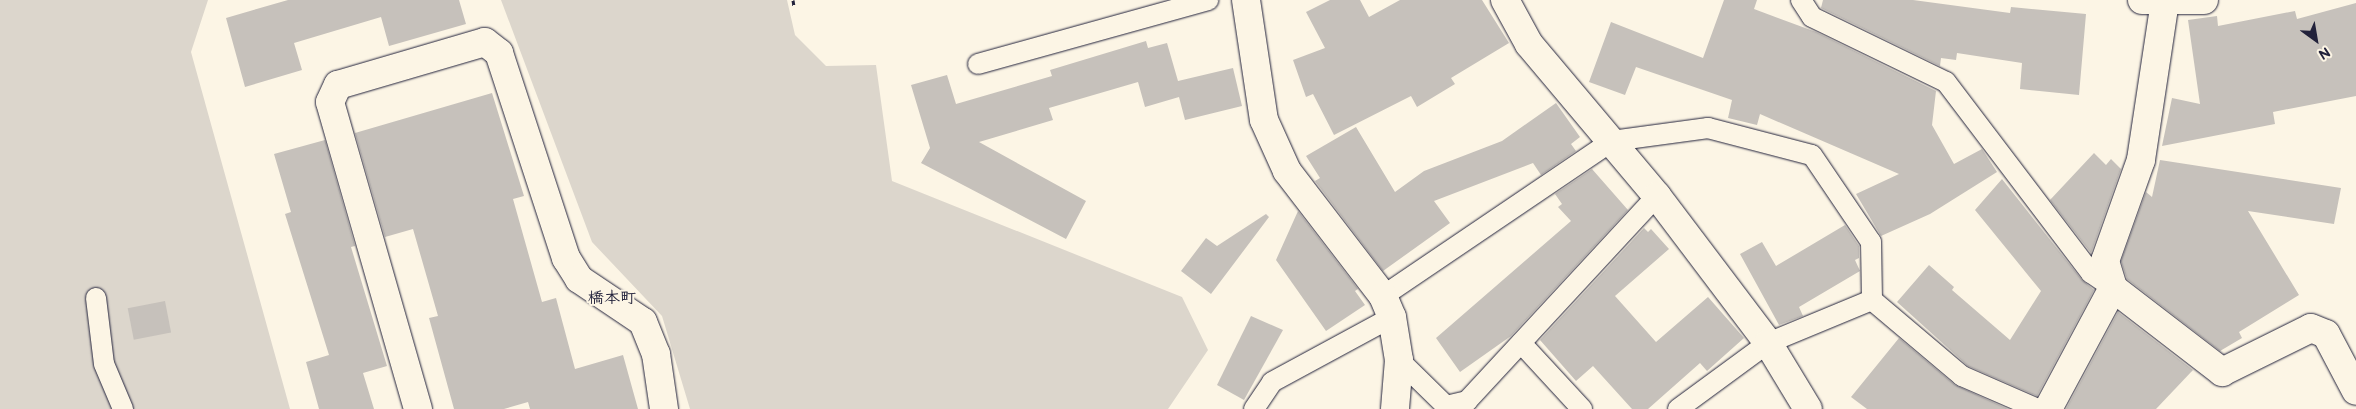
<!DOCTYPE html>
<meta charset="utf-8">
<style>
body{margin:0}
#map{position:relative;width:2356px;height:409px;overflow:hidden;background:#fcf5e5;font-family:"Balsamiq Sans","Klee One",sans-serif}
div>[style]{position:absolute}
.green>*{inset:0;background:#dcd6cc}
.building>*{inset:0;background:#c6c1bb;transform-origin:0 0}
.path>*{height:3px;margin-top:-1.5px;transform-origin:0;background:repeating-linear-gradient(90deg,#22223b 0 5px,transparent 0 9px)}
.roads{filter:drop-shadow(0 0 1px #22223b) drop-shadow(0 0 1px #22223b)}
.service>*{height:20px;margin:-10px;padding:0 10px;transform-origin:10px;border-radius:10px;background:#fcf5e5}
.minor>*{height:28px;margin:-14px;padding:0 14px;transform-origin:14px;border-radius:14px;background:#fcf5e5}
span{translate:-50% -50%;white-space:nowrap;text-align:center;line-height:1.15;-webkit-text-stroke:4px #fcf5e5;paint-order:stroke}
.quarter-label{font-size:16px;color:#22223b;font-weight:700}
.north{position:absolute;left:2291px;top:15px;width:50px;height:50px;-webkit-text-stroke:4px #fcf5e5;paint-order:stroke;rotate:148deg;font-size:14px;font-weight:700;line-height:20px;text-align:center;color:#22223b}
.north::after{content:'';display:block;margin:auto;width:18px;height:22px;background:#22223b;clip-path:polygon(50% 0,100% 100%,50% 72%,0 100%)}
</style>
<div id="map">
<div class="green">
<div style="clip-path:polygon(0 0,208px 0,191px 52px,290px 409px,0 409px)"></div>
<div style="clip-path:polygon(501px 0,787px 0,795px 35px,826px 66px,876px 65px,892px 181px,1182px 297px,1208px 350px,1168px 409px,690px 409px,662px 316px,592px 242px)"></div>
</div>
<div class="building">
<div style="clip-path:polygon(288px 0,459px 0,466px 24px,389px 46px,381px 17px,294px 43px,302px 70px,245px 87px,226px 18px)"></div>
<div style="clip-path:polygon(1330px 0,1360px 0,1369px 17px,1400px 0,1482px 0,1509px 43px,1451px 78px,1455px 84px,1417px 107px,1411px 96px,1334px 135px,1313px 94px,1306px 97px,1293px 60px,1325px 48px,1306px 12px)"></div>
<div style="clip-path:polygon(1724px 0,1757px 0,1754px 9px,1816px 32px,1936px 91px,1932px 125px,1954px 164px,1982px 149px,1997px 172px,1930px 214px,1881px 236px,1856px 194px,1899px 174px,1760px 114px,1757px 125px,1728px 118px,1732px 100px,1636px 67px,1625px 95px,1589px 82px,1611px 22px,1703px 58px)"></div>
<div style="clip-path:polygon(1823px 0,1913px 0,2010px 13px,2011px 7px,2086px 14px,2079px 95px,2020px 89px,2022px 63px,1957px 53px,1956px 60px,1941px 58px,1940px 66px,1821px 8px)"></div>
<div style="clip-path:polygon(2356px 3px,2356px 96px,2273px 112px,2275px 124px,2162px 146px,2172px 98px,2200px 104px,2188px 20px,2217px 16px,2218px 26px,2295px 11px,2297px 19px)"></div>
<div style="clip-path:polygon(1146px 41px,1148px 48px,1167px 43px,1178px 81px,1233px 68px,1242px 106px,1185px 120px,1179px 97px,1145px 107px,1138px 82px,1049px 108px,1053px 120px,979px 142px,1086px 201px,1066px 239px,921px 163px,930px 148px,911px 85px,947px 75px,956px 104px,1052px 76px,1050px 70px)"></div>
<div style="clip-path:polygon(492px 93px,524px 196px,513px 199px,542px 302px,556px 298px,575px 369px,623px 355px,638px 409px,530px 409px,528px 402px,504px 409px,454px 409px,429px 318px,438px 316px,413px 229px,385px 237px,355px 133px)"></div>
<div style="clip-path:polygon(1556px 103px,1580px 137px,1571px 144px,1576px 151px,1541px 175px,1533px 163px,1434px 201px,1450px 223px,1383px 271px,1315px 181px,1320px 178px,1306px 156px,1356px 127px,1395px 192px,1424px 171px,1502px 141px)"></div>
<div style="clip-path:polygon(325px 140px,355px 246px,351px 247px,387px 366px,363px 373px,374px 409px,319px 409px,306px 362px,329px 355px,285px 214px,291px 212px,274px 154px)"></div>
<div style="clip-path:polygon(2094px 153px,2106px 165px,2111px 159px,2121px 169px,2091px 253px,2050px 200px)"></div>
<div style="clip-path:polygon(2160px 160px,2341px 188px,2334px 224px,2248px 211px,2299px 295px,2239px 332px,2242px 338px,2220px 351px,2127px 279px,2121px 261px,2146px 192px,2152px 197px)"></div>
<div style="clip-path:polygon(1592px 169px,1628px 210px,1511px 336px,1460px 372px,1436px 338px,1571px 221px,1558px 207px,1562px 204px,1555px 194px)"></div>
<div style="clip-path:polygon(2002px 179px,2082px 280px,2094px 290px,2037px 396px,1968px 366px,1897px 302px,1929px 265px,1954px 287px,1952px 290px,2010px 340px,2041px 291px,1975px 210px)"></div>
<div style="clip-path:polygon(1298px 211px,1358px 289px,1355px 291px,1365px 305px,1326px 331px,1276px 260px)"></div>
<div style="clip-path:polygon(1266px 214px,1269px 217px,1211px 294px,1181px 271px,1206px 238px,1217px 246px)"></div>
<div style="clip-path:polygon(1845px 225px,1859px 246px,1859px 258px,1855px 260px,1860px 271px,1799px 307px,1803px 316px,1779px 325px,1740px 254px,1762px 242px,1776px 266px)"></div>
<div style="clip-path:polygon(1644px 228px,1648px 232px,1651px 229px,1669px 249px,1615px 296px,1656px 342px,1708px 297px,1744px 338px,1707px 371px,1700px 363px,1648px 409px,1632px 409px,1593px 366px,1576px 381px,1540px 340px)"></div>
<div style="left:165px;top:301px;width:32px;height:38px;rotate:79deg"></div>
<div style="clip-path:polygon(2118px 312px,2193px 370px,2156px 409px,2066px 409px)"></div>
<div style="clip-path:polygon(1251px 316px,1283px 330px,1244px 400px,1217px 385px)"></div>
<div style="clip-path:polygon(1899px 338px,1955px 385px,2008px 409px,1867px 409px,1851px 397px)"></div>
</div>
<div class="path">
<div style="left:793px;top:0;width:6px;rotate:81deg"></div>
</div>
<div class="roads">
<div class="service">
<div style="left:1801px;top:0;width:20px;rotate:57deg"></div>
<div style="left:1812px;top:17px;width:149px;rotate:25.9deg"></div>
<div style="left:1946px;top:82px;width:240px;rotate:52.8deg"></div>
<div style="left:2091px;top:273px;width:27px;rotate:34deg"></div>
<div style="left:978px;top:64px;width:239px;rotate:-15.5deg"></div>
<div style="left:1383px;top:296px;width:277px;rotate:-34.1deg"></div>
<div style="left:1612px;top:141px;width:97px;rotate:-7.7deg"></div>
<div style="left:1708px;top:128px;width:107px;rotate:14.6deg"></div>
<div style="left:1812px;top:155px;width:105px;rotate:55.9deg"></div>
<div style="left:1871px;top:242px;width:58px;rotate:89deg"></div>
<div style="left:1872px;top:300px;width:118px;rotate:40.2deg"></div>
<div style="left:1962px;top:376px;width:83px;rotate:23.5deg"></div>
<div style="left:96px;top:298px;width:66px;rotate:83.1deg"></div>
<div style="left:104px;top:364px;width:49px;rotate:67.1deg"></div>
<div style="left:1521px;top:343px;width:90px;rotate:47.3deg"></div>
<div style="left:1399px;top:360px;width:66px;rotate:44.4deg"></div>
<div style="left:1446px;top:406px;width:22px;rotate:-13deg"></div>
<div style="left:1467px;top:401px;width:280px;rotate:-47.2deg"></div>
<div style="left:1254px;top:409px;width:32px;rotate:-56deg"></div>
<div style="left:1272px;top:382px;width:136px;rotate:-28.4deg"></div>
<div style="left:1678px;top:409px;width:112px;rotate:-36.3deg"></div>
<div style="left:1768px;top:343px;width:113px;rotate:-22.5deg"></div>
</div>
<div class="minor">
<div style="left:1246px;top:0;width:121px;rotate:81.5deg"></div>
<div style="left:1264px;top:120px;width:56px;rotate:65.7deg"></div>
<div style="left:1287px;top:171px;width:158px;rotate:52.5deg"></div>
<div style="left:1383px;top:296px;width:23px;rotate:67deg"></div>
<div style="left:1392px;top:317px;width:44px;rotate:80.8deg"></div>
<div style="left:1399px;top:360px;width:49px;rotate:94.7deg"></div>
<div style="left:1505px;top:0;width:50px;rotate:61.4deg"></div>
<div style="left:1529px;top:44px;width:199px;rotate:49.9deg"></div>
<div style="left:1657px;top:196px;width:184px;rotate:52.9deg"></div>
<div style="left:1768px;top:343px;width:77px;rotate:58.8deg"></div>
<div style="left:2142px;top:0;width:62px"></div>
<div style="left:2165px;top:1px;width:161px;rotate:98.6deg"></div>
<div style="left:2141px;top:160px;width:107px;rotate:109.6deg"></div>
<div style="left:2105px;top:261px;width:28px;rotate:73deg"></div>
<div style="left:2113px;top:288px;width:138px;rotate:37.6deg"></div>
<div style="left:2222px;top:372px;width:99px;rotate:-26.3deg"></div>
<div style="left:2311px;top:328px;width:16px;rotate:22deg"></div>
<div style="left:2326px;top:334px;width:64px;rotate:62.2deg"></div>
<div style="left:418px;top:409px;width:319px;rotate:-106deg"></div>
<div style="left:330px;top:102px;width:19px;rotate:-65deg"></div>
<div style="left:338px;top:85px;width:153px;rotate:-16.3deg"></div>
<div style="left:485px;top:42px;width:18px;rotate:38deg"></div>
<div style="left:499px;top:53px;width:216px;rotate:71.9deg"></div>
<div style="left:566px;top:258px;width:25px;rotate:58deg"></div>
<div style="left:579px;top:279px;width:77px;rotate:33.9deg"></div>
<div style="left:643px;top:322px;width:35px;rotate:68deg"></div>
<div style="left:656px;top:354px;width:56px;rotate:81.7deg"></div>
<div style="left:2048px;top:409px;width:137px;rotate:-61.8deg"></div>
</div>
</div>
<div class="quarter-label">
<span style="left:612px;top:299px">橋本町</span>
</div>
<div class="north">N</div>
</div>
